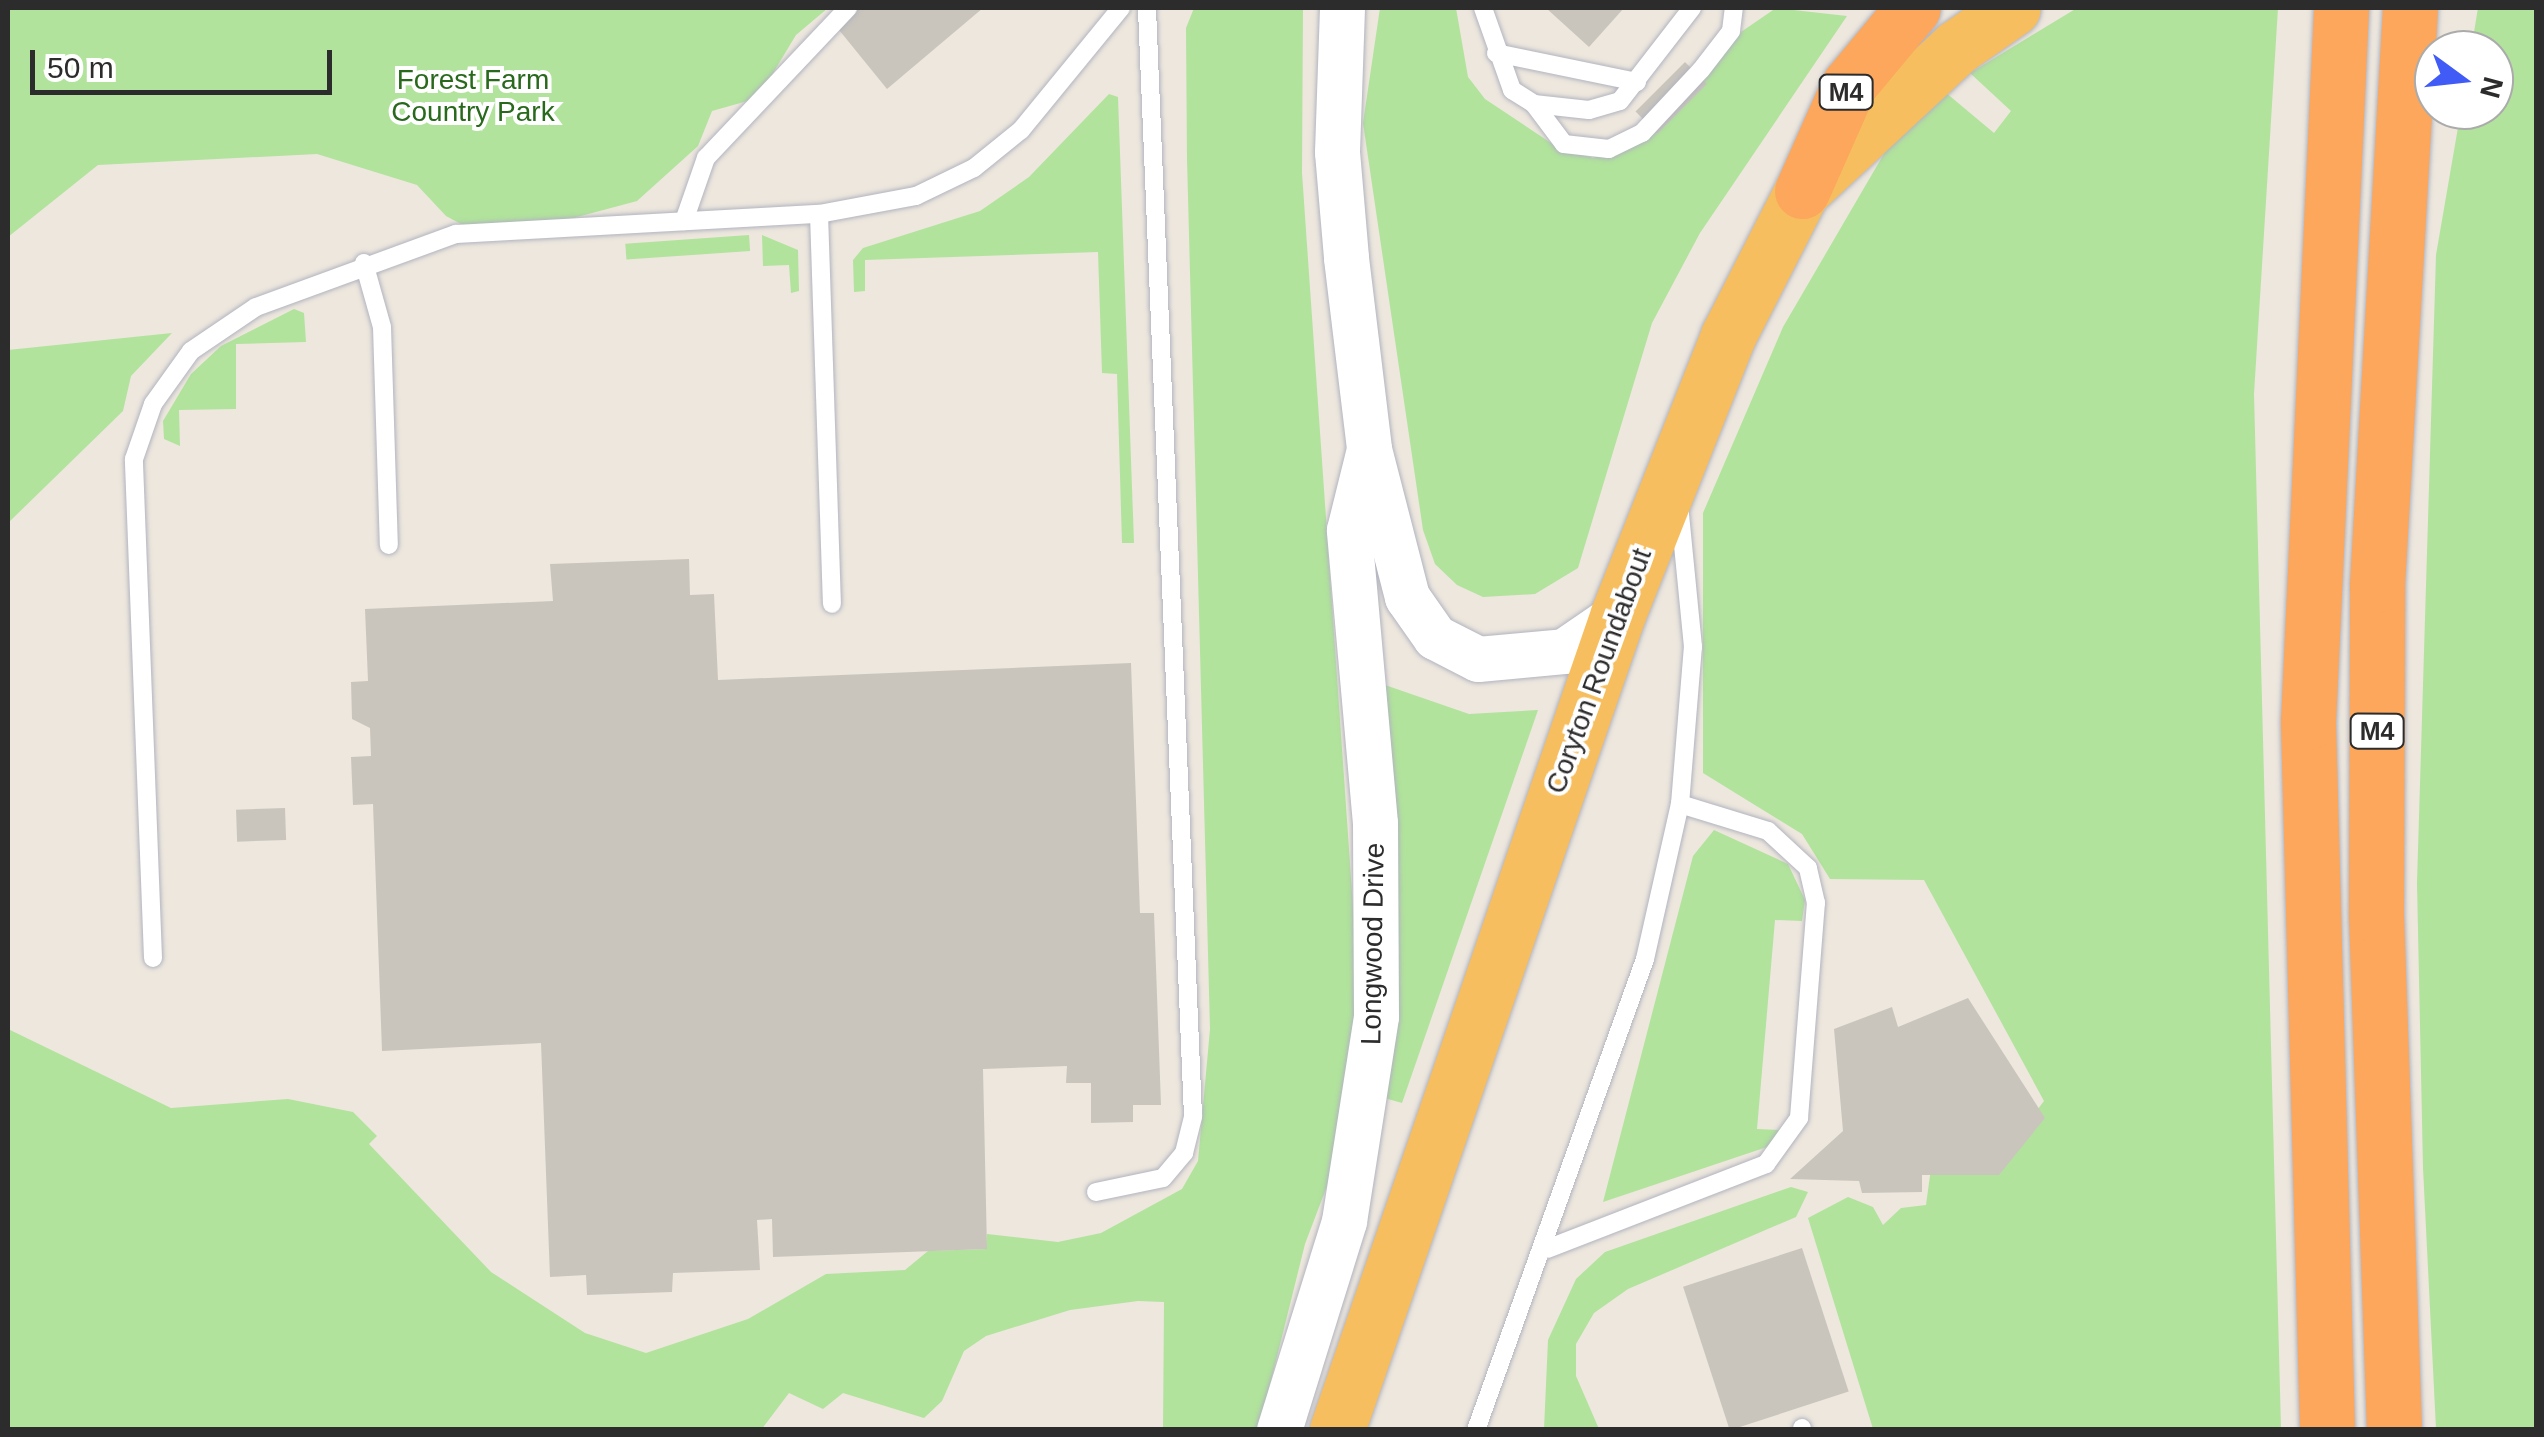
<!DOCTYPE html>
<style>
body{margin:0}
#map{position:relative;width:2544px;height:1437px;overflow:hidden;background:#ede7de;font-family:Helvetica,sans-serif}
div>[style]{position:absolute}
.green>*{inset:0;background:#b1e39c;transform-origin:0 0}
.building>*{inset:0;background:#c9c5bd;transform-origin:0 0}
.roads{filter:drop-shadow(0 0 2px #b2b4bf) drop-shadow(0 0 2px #b2b4bf)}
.service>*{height:18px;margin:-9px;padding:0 9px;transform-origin:9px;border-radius:9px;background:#fff}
.tertiary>*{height:45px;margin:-22.5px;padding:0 22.5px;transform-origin:22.5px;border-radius:22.5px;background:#fff}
.trunk>*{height:55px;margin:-27.5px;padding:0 27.5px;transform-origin:27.5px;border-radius:27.5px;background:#f6be5e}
.motorway>*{height:55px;margin:-27.5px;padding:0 27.5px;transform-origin:27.5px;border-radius:27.5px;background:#fca75b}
span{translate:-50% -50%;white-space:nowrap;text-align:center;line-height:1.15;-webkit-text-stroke:8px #fff;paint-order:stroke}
.shield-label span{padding:2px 8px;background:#fff;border:2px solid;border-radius:8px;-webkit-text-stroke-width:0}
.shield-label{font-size:25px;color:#2c2c2c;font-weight:700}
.park-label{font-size:28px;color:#28691c}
.street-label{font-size:28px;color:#2c2c2c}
.frame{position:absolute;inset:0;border:10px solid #2c2c2c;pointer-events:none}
.north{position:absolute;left:2414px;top:30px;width:100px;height:100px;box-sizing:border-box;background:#fff;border:2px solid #ababab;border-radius:50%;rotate:105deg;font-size:28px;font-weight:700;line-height:40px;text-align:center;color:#2c2c2c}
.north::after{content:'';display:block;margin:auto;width:35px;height:45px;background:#415bf7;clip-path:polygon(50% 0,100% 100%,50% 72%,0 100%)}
.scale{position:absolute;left:30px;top:50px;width:302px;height:45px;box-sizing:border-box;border:5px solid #2c2c2c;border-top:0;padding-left:12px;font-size:30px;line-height:35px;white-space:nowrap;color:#2c2c2c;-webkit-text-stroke:8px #fff;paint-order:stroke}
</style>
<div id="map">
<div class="green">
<div style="clip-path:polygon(8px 8px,828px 8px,796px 35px,758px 98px,712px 111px,698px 146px,637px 201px,491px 240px,446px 216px,417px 185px,317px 154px,98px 165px,8px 237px)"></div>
<div style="clip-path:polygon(1194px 8px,1303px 8px,1302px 173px,1359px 993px,1338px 1157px,1305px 1244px,1259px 1429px,1163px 1429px,1164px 1302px,1138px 1301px,1070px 1310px,986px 1336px,964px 1351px,942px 1401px,924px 1418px,843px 1393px,823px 1409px,789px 1393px,761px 1430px,8px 1429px,8px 1029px,171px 1108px,288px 1099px,353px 1112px,377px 1136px,369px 1144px,491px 1272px,585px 1333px,646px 1353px,748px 1319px,826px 1274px,905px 1270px,928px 1251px,986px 1249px,987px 1234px,1058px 1242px,1101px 1233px,1182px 1189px,1198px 1161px,1210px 1029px,1187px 159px,1186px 28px)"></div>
<div style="clip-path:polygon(1380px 8px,1456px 8px,1468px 77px,1485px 99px,1557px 147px,1593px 158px,1660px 130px,1741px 32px,1776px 8px,1847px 16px,1700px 233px,1652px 323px,1578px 568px,1535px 594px,1483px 597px,1457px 585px,1435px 564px,1423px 530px,1363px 123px)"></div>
<div style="clip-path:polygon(2077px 8px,2278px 8px,2254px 394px,2281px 1429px,1873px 1429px,1808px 1218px,1848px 1197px,1873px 1207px,1883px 1225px,1901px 1208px,1926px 1205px,1931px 1168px,1994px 1167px,2044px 1101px,1924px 880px,1830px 879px,1802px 834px,1703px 773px,1703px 513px,1783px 327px,1885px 152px,1945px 92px,1994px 133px,2011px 111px,1970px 73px)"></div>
<div style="clip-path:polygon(2478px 8px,2536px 8px,2536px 1430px,2436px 1429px,2423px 1168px,2417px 883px,2436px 255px,2461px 110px,2494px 110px,2494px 50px,2471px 50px)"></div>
<div style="clip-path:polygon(1109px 94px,1118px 97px,1134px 543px,1122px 543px,1117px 374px,1102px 373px,1098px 252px,865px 260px,865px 291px,854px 292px,853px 260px,863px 248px,980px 211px,1029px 177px)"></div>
<div style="left:749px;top:235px;width:16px;height:124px;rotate:86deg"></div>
<div style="clip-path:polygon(762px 235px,798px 250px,799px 291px,791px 293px,789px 265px,763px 266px)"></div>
<div style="clip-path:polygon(294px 309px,304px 313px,306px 342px,236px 344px,236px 409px,179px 410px,180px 446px,164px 439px,163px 421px,191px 374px,221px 346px)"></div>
<div style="clip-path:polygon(172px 333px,131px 376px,123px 411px,8px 523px,8px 350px)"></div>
<div style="clip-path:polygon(1385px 685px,1469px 714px,1538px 710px,1402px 1103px,1381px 1097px)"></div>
<div style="clip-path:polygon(1714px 830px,1788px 864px,1805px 900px,1802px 921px,1775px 920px,1757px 1129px,1779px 1130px,1770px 1146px,1603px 1202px,1693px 856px)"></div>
<div style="clip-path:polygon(1791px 1187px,1808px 1192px,1796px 1217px,1628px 1289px,1594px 1313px,1576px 1344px,1576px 1376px,1599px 1429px,1544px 1429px,1548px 1340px,1576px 1279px,1605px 1252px)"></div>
</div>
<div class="building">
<div style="clip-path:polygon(854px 8px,983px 8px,887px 89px,835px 25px)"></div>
<div style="clip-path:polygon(1546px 8px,1624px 8px,1589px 47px)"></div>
<div style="left:1685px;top:62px;width:31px;height:70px;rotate:45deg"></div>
<div style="clip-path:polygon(689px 559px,690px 595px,714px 594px,718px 680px,1131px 663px,1140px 913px,1154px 913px,1161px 1105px,1133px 1105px,1133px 1122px,1091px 1123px,1091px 1083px,1066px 1083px,1067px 1066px,983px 1069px,987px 1249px,773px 1257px,772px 1219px,757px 1220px,760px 1270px,673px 1273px,672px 1292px,587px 1295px,586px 1275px,550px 1277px,541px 1043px,382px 1051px,373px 804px,353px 805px,351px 757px,371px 756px,370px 728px,352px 719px,351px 682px,368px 681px,365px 609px,553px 601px,550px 564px)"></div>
<div style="left:285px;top:808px;width:32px;height:49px;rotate:88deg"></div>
<div style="clip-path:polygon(1968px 998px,2045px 1118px,1999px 1175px,1922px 1175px,1922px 1192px,1862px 1193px,1859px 1181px,1790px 1179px,1843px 1131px,1834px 1029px,1892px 1007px,1898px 1027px)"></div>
<div style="left:1802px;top:1248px;width:151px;height:125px;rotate:72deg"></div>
</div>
<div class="roads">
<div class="service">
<div style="left:1483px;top:8px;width:87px;rotate:70.5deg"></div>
<div style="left:1512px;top:90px;width:26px;rotate:32deg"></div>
<div style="left:1534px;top:104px;width:55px;rotate:6.2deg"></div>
<div style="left:1589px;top:110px;width:32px;rotate:-16deg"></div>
<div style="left:1620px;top:101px;width:118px;rotate:-52.3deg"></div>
<div style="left:1496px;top:53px;width:144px;rotate:11.6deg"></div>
<div style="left:1534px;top:104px;width:50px;rotate:53.1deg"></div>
<div style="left:1564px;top:144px;width:45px;rotate:6.3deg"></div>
<div style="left:1609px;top:149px;width:37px;rotate:-26deg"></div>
<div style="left:1642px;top:133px;width:86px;rotate:-46.9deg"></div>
<div style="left:1701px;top:70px;width:49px;rotate:-52.4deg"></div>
<div style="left:1731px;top:31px;width:23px;rotate:-83deg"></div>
<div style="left:819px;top:214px;width:390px;rotate:88.1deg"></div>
<div style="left:684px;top:221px;width:67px;rotate:-70.8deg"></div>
<div style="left:706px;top:158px;width:207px;rotate:-46.6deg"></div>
<div style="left:364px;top:263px;width:66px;rotate:74.3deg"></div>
<div style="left:382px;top:327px;width:218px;rotate:88.2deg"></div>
<div style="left:153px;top:958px;width:499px;rotate:-92.2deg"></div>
<div style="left:134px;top:459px;width:58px;rotate:-70.9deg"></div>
<div style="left:153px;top:404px;width:65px;rotate:-54.4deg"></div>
<div style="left:191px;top:351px;width:78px;rotate:-34.1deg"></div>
<div style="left:256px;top:307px;width:213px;rotate:-20.1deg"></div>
<div style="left:456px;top:234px;width:364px;rotate:-3.2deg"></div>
<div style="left:819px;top:214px;width:99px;rotate:-10.5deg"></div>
<div style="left:916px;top:196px;width:64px;rotate:-25.8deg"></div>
<div style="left:974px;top:168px;width:60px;rotate:-39deg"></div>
<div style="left:1021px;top:130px;width:158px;rotate:-50.7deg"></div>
<div style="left:1096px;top:1192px;width:68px;rotate:-11.8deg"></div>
<div style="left:1163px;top:1178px;width:33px;rotate:-50deg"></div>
<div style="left:1184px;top:1153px;width:38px;rotate:-76deg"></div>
<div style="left:1193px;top:1116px;width:1109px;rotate:-92.38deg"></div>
<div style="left:1547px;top:1249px;width:235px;rotate:-21.2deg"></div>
<div style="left:1766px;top:1164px;width:57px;rotate:-54.3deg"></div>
<div style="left:1799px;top:1118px;width:216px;rotate:-85.5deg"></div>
<div style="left:1816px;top:903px;width:36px;rotate:-103deg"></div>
<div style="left:1808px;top:868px;width:54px;rotate:-137.2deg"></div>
<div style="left:1768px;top:831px;width:92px;rotate:-162.9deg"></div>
<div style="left:1802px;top:1428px;width:2px;rotate:90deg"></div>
<div style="left:1476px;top:1430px;width:500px;rotate:-70.26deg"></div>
<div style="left:1645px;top:959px;width:159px;rotate:-77.3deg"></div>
<div style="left:1680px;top:804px;width:158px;rotate:-85.3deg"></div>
<div style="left:1693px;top:647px;width:143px;rotate:-95.6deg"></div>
</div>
<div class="tertiary">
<div style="left:1342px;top:8px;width:144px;rotate:92deg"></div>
<div style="left:1337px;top:152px;width:106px;rotate:85.1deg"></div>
<div style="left:1346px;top:258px;width:192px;rotate:83.1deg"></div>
<div style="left:1369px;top:449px;width:153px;rotate:75.6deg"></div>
<div style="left:1407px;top:597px;width:49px;rotate:55deg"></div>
<div style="left:1435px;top:637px;width:48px;rotate:27.1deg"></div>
<div style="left:1478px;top:659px;width:86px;rotate:-5.3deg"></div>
<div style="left:1564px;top:651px;width:65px;rotate:-34.4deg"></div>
<div style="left:1279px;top:1430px;width:219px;rotate:-72.7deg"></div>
<div style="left:1344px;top:1221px;width:207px;rotate:-81.1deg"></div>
<div style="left:1376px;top:1016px;width:193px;rotate:-90.3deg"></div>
<div style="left:1375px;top:823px;width:294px;rotate:-95.1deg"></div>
<div style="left:1349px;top:530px;width:83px;rotate:-76.1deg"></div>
</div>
<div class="trunk">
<div style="left:1337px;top:1430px;width:863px;rotate:-71deg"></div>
<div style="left:1618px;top:614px;width:299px;rotate:-68.4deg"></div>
<div style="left:1728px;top:336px;width:163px;rotate:-63deg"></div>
<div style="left:1802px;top:191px;width:212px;rotate:-42.9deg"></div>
<div style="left:1957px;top:47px;width:68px;rotate:-34.9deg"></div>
</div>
<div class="motorway">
<div style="left:1802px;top:191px;width:116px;rotate:-66.1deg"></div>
<div style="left:1849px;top:85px;width:100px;rotate:-50.3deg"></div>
<div style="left:2327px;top:1430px;width:708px;rotate:-91.54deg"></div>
<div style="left:2308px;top:722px;width:715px;rotate:-87.35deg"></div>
<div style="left:2394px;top:1430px;width:515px;rotate:-92deg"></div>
<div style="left:2376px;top:915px;width:330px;rotate:-89.8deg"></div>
<div style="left:2377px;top:585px;width:578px;rotate:-86.73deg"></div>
</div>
</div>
<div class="shield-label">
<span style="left:1846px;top:92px">M4</span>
<span style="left:2377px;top:731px">M4</span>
</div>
<div class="park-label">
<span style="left:473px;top:96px">Forest Farm<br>Country Park</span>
</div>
<div class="street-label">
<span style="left:1599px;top:671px;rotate:-70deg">Coryton Roundabout</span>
<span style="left:1373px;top:944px;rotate:-89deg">Longwood Drive</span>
</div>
<div class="frame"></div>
<div class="north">N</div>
<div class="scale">50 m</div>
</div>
